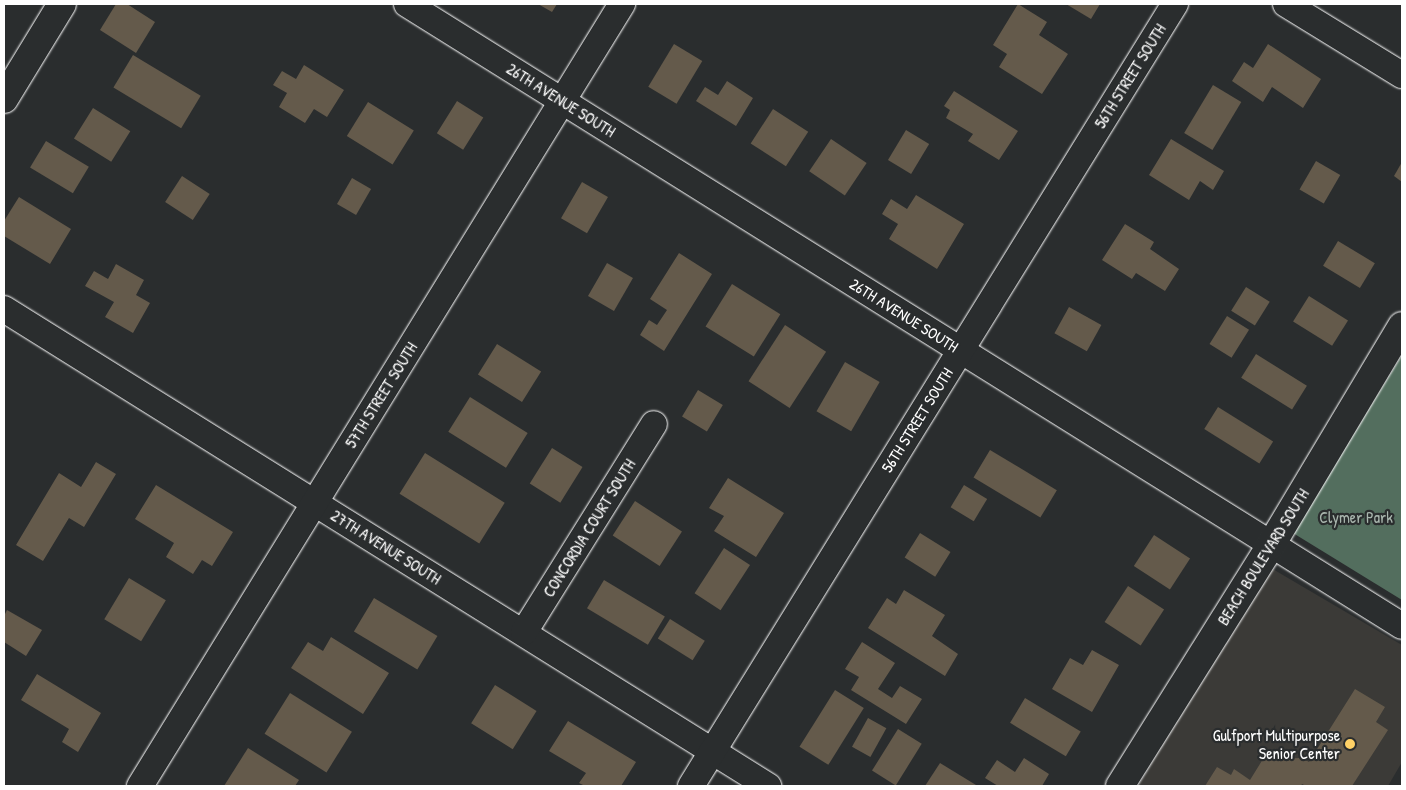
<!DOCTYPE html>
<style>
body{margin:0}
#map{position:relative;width:1406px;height:790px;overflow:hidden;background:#2a2d2e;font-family:"Patrick Hand",sans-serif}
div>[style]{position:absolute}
.built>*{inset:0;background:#3b3a37}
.green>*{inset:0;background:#536e5e}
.building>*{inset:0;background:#645a4b;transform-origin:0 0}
.roads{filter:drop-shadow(0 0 1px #fff) drop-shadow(0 0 1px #fff)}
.street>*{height:26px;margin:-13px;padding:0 13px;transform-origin:13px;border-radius:13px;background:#2a2d2e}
.secondary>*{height:28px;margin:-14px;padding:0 14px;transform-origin:14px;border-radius:14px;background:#2a2d2e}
.dots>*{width:14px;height:14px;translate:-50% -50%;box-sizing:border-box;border:2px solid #2a2d2e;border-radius:50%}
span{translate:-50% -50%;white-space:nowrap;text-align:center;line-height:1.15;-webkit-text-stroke:4.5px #2a2d2e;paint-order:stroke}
.street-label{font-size:16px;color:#fff}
.park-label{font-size:16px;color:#a9b6ae}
.poi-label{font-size:16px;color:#fff}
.right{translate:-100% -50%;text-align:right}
.frame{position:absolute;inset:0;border:5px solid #fff;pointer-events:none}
</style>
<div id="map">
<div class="built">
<div style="clip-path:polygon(1271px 568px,1402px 645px,1402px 762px,1388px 786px,1138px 786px,1185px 706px)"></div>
</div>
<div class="green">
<div style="clip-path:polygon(1402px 355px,1402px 600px,1293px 533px)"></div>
</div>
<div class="building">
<div style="clip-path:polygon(116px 4px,127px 4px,155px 22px,136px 53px,100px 30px)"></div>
<div style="clip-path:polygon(538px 4px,557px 4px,552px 12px)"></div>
<div style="clip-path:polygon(1018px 4px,1047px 22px,1039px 35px,1068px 54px,1042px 94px,999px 67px,1007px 54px,993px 45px)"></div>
<div style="clip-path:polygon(1066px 4px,1100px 4px,1091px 19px)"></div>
<div style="left:674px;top:44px;width:33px;height:50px;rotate:31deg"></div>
<div style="clip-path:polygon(1268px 44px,1321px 79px,1303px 108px,1272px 87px,1263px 102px,1232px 81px,1244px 62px,1253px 68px)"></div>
<div style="left:133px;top:55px;width:79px;height:38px;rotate:31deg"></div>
<div style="clip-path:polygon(304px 65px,344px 90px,327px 117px,314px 109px,305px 123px,279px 107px,287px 93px,273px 85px,282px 71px,296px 79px)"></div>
<div style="clip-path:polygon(727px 81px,753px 98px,736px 126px,696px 101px,705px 87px,718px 95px)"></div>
<div style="left:1213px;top:85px;width:33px;height:56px;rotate:31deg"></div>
<div style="clip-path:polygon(954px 91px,1018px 131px,999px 160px,968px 141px,973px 134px,946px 118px,950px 110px,944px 106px)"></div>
<div style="left:457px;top:101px;width:31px;height:38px;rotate:32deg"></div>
<div style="left:368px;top:102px;width:54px;height:40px;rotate:32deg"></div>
<div style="left:93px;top:108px;width:44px;height:36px;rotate:32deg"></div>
<div style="left:773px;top:109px;width:42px;height:41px;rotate:33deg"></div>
<div style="left:906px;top:130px;width:27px;height:35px;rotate:31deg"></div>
<div style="left:831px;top:139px;width:43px;height:39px;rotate:34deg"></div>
<div style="clip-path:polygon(1171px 139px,1224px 171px,1213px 190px,1200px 181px,1189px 200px,1149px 175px)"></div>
<div style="left:46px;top:141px;width:50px;height:31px;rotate:31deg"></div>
<div style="left:1316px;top:161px;width:28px;height:33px;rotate:30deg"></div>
<div style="clip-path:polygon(1402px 162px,1402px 182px,1394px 176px)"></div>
<div style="left:182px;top:176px;width:33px;height:31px;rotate:33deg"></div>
<div style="left:352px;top:178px;width:22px;height:30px;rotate:30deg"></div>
<div style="left:582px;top:182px;width:30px;height:42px;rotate:30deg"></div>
<div style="clip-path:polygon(916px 195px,964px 224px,937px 269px,889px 239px,898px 224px,882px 214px,891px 199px,907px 209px)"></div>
<div style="clip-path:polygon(19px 197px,71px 229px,50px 264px,4px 236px,4px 221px)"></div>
<div style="clip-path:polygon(1125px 224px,1154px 242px,1150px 249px,1179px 269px,1165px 291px,1136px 273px,1132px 279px,1102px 260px)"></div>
<div style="left:1338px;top:241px;width:43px;height:29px;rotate:31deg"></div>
<div style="clip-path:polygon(679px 253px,712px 274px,664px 351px,640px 335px,649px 320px,657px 325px,667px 310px,650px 299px)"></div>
<div style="left:607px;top:263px;width:30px;height:38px;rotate:30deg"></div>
<div style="clip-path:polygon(116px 264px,144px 280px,136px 295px,150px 303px,133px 333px,105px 317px,114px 302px,85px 286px,94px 271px,108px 279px)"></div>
<div style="left:732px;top:284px;width:57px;height:50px;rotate:32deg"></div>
<div style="left:1246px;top:287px;width:28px;height:28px;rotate:32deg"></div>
<div style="left:1309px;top:296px;width:46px;height:30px;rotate:32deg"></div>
<div style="left:1069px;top:307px;width:37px;height:30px;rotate:29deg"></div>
<div style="left:1227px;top:316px;width:26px;height:33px;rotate:32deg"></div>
<div style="left:785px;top:325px;width:49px;height:67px;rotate:33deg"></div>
<div style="left:497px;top:344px;width:52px;height:36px;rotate:32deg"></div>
<div style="left:1256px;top:354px;width:60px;height:28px;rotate:32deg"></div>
<div style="left:845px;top:362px;width:40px;height:57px;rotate:30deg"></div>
<div style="left:698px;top:390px;width:29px;height:31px;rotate:31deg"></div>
<div style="left:470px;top:397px;width:68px;height:41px;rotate:32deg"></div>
<div style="left:1218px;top:407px;width:65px;height:26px;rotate:32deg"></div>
<div style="left:552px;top:448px;width:36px;height:42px;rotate:32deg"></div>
<div style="left:990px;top:450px;width:78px;height:32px;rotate:31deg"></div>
<div style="left:425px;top:453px;width:94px;height:48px;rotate:32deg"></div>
<div style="clip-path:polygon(96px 462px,116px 474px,84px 527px,69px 518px,43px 561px,16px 545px,59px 473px,81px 487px)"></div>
<div style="clip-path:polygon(728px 478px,784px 513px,756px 557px,714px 531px,724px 516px,709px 508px)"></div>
<div style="clip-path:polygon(156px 485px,233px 532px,212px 566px,202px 560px,193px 574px,166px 557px,174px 543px,135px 519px)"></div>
<div style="left:964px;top:485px;width:27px;height:26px;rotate:31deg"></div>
<div style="left:635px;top:501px;width:56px;height:41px;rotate:33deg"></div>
<div style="left:920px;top:533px;width:36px;height:29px;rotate:32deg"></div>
<div style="left:1154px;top:535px;width:43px;height:37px;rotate:33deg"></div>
<div style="left:724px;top:548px;width:31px;height:54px;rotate:33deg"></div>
<div style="left:129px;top:578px;width:43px;height:48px;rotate:31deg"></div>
<div style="left:604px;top:580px;width:71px;height:33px;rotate:31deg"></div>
<div style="left:1128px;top:586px;width:43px;height:43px;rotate:33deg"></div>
<div style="clip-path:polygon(904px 590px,945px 615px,932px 636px,958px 654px,945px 676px,868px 628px,887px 598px,896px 604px)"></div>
<div style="left:374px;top:598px;width:74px;height:39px;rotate:31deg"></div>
<div style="clip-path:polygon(7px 610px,42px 630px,26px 656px,4px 642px,4px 616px)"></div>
<div style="left:670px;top:619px;width:41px;height:23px;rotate:32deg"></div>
<div style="clip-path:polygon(331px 637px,389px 673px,363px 714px,291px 668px,308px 642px,323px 651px)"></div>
<div style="clip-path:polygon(862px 642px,895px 663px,878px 689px,892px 698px,900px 686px,922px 699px,906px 724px,851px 690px,859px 677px,845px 669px)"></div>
<div style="clip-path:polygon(1092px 650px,1119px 665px,1092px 712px,1052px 689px,1070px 658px,1083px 665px)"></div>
<div style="clip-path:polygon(37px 674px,101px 713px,78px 752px,62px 742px,69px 729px,21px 700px)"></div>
<div style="left:495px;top:685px;width:49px;height:45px;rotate:32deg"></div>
<div style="clip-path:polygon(1355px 689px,1385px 707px,1376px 722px,1388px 730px,1352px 786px,1306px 786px,1302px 784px,1301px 786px,1205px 786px,1217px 767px,1231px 775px,1234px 769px,1250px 780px,1263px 759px,1302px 758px,1309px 762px)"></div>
<div style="left:835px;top:690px;width:34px;height:67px;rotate:32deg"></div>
<div style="left:290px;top:693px;width:73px;height:48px;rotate:32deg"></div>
<div style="left:1025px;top:698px;width:65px;height:29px;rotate:31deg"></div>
<div style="left:868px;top:718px;width:21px;height:33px;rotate:29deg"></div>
<div style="clip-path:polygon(568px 721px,636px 762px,621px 786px,585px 786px,579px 783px,586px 773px,549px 751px)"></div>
<div style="left:898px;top:729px;width:28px;height:49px;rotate:32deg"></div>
<div style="clip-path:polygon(248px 748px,299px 780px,295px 786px,224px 786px)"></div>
<div style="clip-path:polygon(1024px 758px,1049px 774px,1042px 786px,998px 786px,985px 778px,997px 760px,1015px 772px)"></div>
<div style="clip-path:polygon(940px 763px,976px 785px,975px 786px,925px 786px)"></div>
</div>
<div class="roads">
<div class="street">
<div style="left:407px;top:4px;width:1173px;rotate:32.01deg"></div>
<div style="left:1286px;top:4px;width:136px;rotate:31.5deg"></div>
<div style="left:4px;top:309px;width:901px;rotate:31.98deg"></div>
<div style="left:524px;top:632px;width:245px;rotate:-58deg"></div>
<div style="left:140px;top:786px;width:919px;rotate:-58.35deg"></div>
<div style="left:691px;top:786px;width:920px;rotate:-58.25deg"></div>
</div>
<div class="secondary">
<div style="left:4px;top:99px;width:111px;rotate:-58.6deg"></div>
<div style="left:1120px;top:786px;width:284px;rotate:-57.9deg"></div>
<div style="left:1271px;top:545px;width:255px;rotate:-59.1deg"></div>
</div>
</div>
<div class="dots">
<div style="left:1350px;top:744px;background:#ffd166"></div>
</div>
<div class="street-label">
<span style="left:1130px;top:76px;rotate:-58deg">56TH STREET SOUTH</span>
<span style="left:561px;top:100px;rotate:32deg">26TH AVENUE SOUTH</span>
<span style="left:904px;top:315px;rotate:32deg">26TH AVENUE SOUTH</span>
<span style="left:381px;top:395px;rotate:-58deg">57TH STREET SOUTH</span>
<span style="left:917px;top:420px;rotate:-58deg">56TH STREET SOUTH</span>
<span style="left:589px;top:528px;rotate:-58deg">CONCORDIA COURT SOUTH</span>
<span style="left:386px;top:547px;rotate:32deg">27TH AVENUE SOUTH</span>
<span style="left:1263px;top:557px;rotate:-58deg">BEACH BOULEVARD SOUTH</span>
</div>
<div class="park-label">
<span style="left:1356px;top:517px">Clymer Park</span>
</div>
<div class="poi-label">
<span class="right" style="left:1340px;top:744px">Gulfport Multipurpose<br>Senior Center</span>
</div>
<div class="frame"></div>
</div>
